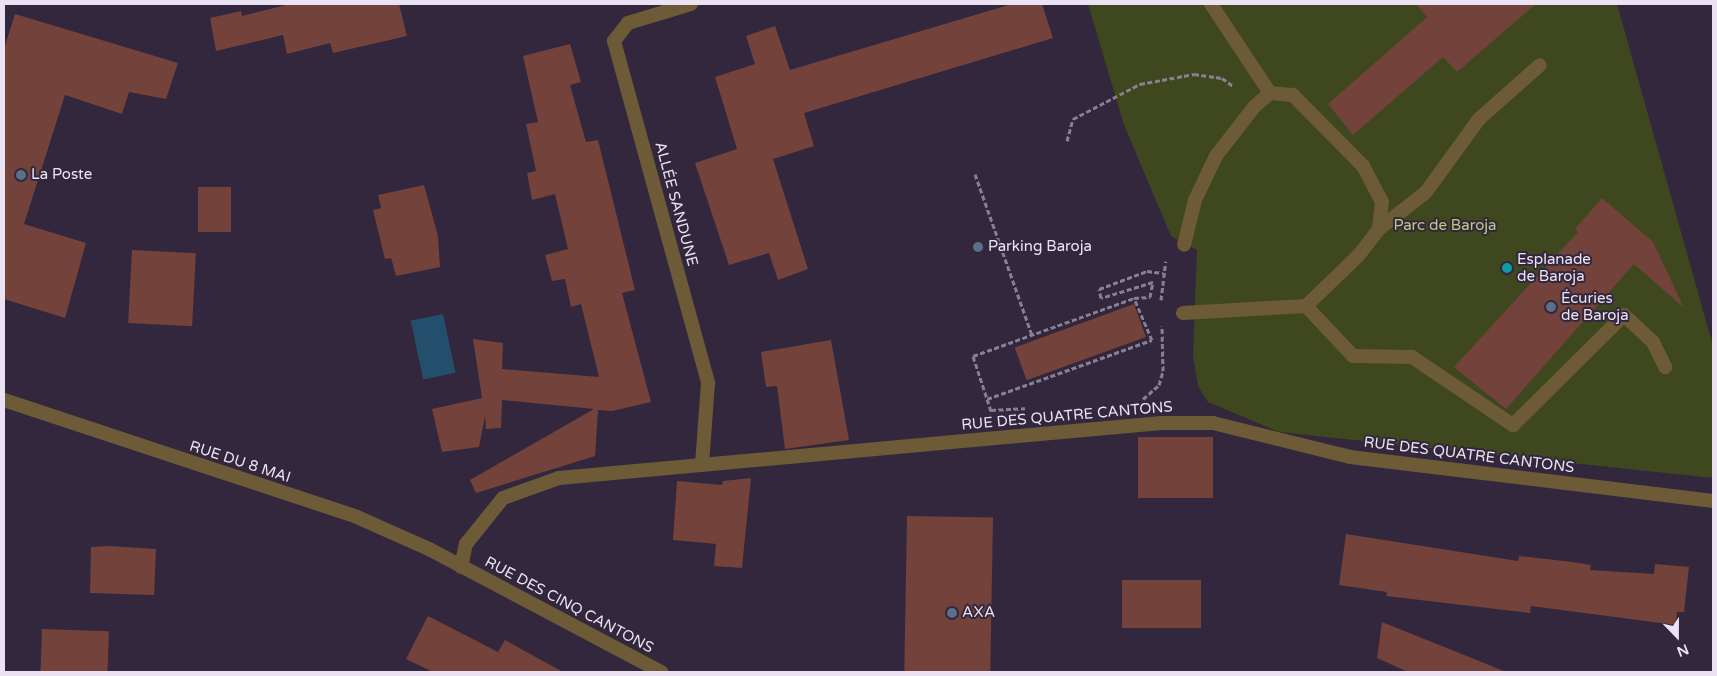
<!DOCTYPE html>
<meta charset="utf-8">
<style>
body{margin:0}
#map{position:relative;width:1717px;height:676px;overflow:hidden;background:#33273e;font-family:"Varela Round",sans-serif}
div>[style]{position:absolute}
.green>*{inset:0;background:#3e471d}
.water>*{inset:0;background:#244f6c;transform-origin:0 0}
.building>*{inset:0;background:#72423b;transform-origin:0 0}
.path>*{height:3px;margin-top:-1.5px;transform-origin:0;background:repeating-linear-gradient(90deg,#897f93 0 5px,transparent 0 7.5px)}
.service>*{height:14px;margin:-7px;padding:0 7px;transform-origin:7px;border-radius:7px;background:#6c5b36}
.minor>*{height:14px;margin:-7px;padding:0 7px;transform-origin:7px;border-radius:7px;background:#6c5b36}
.tertiary>*{height:14px;margin:-7px;padding:0 7px;transform-origin:7px;border-radius:7px;background:#6c5b36}
.dots>*{width:14px;height:14px;translate:-50% -50%;box-sizing:border-box;border:2px solid #33273e;border-radius:50%}
span{translate:-50% -50%;white-space:nowrap;text-align:center;line-height:1.15;-webkit-text-stroke:4px #33273e;paint-order:stroke}
.poi-label{font-size:15px;color:#ebe3f3}
.left{translate:0 -50%;text-align:left}
.street-label{font-size:15px;color:#ebe3f3}
.park-label{font-size:15px;color:#bbcb81}
.frame{position:absolute;inset:0;border:5px solid #ebe3f3;pointer-events:none}
.north{position:absolute;left:1652px;top:611px;width:50px;height:50px;-webkit-text-stroke:4px #33273e;paint-order:stroke;rotate:158deg;font-size:14px;font-weight:700;line-height:20px;text-align:center;color:#ebe3f3}
.north::after{content:'';display:block;margin:auto;width:18px;height:22px;background:#ebe3f3;clip-path:polygon(50% 0,100% 100%,50% 72%,0 100%)}
</style>
<div id="map">
<div class="green">
<div style="clip-path:polygon(1088px 4px,1617px 4px,1713px 346px,1713px 478px,1279px 432px,1208px 402px,1198px 386px,1193px 356px,1197px 250px,1171px 236px,1124px 125px)"></div>
</div>
<div class="water">
<div style="left:443px;top:314px;width:60px;height:33px;rotate:78deg"></div>
</div>
<div class="building">
<div style="clip-path:polygon(290px 4px,399px 4px,407px 36px,333px 53px,330px 43px,287px 54px,283px 35px,216px 51px,210px 18px,241px 11px,242px 16px)"></div>
<div style="clip-path:polygon(1012px 4px,1042px 4px,1053px 38px,804px 113px,814px 146px,773px 159px,808px 269px,778px 280px,769px 253px,729px 265px,695px 163px,737px 149px,715px 77px,755px 64px,746px 36px,775px 26px,790px 70px)"></div>
<div style="clip-path:polygon(1416px 4px,1536px 4px,1457px 72px,1443px 57px,1353px 135px,1328px 104px,1427px 17px)"></div>
<div style="clip-path:polygon(15px 14px,178px 63px,166px 99px,129px 92px,122px 114px,65px 95px,24px 224px,86px 243px,65px 318px,4px 299px,4px 49px)"></div>
<div style="clip-path:polygon(570px 44px,581px 82px,570px 85px,586px 142px,598px 140px,635px 290px,622px 293px,651px 402px,612px 411px,598px 410px,595px 456px,476px 493px,470px 480px,594px 409px,502px 400px,501px 428px,486px 429px,485px 416px,479px 447px,442px 452px,432px 409px,482px 398px,473px 339px,503px 343px,502px 369px,599px 377px,581px 304px,571px 307px,565px 279px,552px 281px,545px 255px,568px 249px,555px 194px,532px 200px,527px 173px,536px 171px,526px 124px,538px 122px,523px 56px)"></div>
<div style="clip-path:polygon(424px 185px,438px 236px,440px 267px,396px 276px,391px 258px,385px 259px,373px 210px,381px 208px,378px 195px)"></div>
<div style="left:198px;top:187px;width:33px;height:45px"></div>
<div style="clip-path:polygon(1602px 198px,1653px 242px,1684px 308px,1634px 264px,1506px 409px,1454px 367px,1578px 232px,1575px 229px)"></div>
<div style="left:132px;top:250px;width:64px;height:73px;rotate:3deg"></div>
<div style="left:1134px;top:304px;width:35px;height:127px;rotate:70deg"></div>
<div style="clip-path:polygon(831px 340px,849px 440px,785px 449px,777px 386px,766px 387px,761px 352px)"></div>
<div style="left:1213px;top:437px;width:61px;height:75px;rotate:90deg"></div>
<div style="clip-path:polygon(751px 478px,742px 568px,714px 566px,716px 544px,673px 540px,677px 481px,722px 485px,723px 481px)"></div>
<div style="left:907px;top:516px;width:86px;height:156px;rotate:1deg"></div>
<div style="clip-path:polygon(1346px 534px,1518px 561px,1519px 556px,1573px 562px,1591px 565px,1590px 570px,1654px 574px,1655px 564px,1689px 567px,1684px 612px,1677px 612px,1676px 625px,1531px 606px,1530px 613px,1386px 596px,1387px 592px,1339px 585px)"></div>
<div style="clip-path:polygon(109px 546px,156px 549px,154px 595px,90px 593px,91px 547px)"></div>
<div style="left:1122px;top:580px;width:79px;height:48px"></div>
<div style="clip-path:polygon(428px 616px,498px 652px,505px 640px,563px 672px,433px 672px,406px 659px)"></div>
<div style="clip-path:polygon(1382px 622px,1504px 671px,1504px 672px,1408px 672px,1377px 658px)"></div>
<div style="left:42px;top:629px;width:67px;height:43px;rotate:2deg"></div>
</div>
<div class="path">
<div style="left:1067px;top:141px;width:23px;rotate:-75deg"></div>
<div style="left:1073px;top:119px;width:76px;rotate:-27.6deg"></div>
<div style="left:1140px;top:84px;width:55px;rotate:-10.5deg"></div>
<div style="left:1194px;top:74px;width:28px;rotate:8deg"></div>
<div style="left:1222px;top:78px;width:14px;rotate:36deg"></div>
<div style="left:975px;top:174px;width:171px;rotate:70.5deg"></div>
<div style="left:1161px;top:300px;width:39px;rotate:-83deg"></div>
<div style="left:987px;top:399px;width:175px;rotate:-19.7deg"></div>
<div style="left:1152px;top:340px;width:46px;rotate:-113.2deg"></div>
<div style="left:1143px;top:399px;width:21px;rotate:-41deg"></div>
<div style="left:1159px;top:385px;width:15px;rotate:-74deg"></div>
<div style="left:1163px;top:371px;width:45px;rotate:-91.3deg"></div>
<div style="left:991px;top:410px;width:34px;rotate:-3deg"></div>
<div style="left:991px;top:411px;width:58px;rotate:-108.1deg"></div>
<div style="left:973px;top:356px;width:171px;rotate:-19.8deg"></div>
<div style="left:1134px;top:298px;width:16px;rotate:-4deg"></div>
<div style="left:1150px;top:297px;width:15px;rotate:-79deg"></div>
<div style="left:1153px;top:282px;width:54px;rotate:162.9deg"></div>
<div style="left:1101px;top:298px;width:9px;rotate:-103deg"></div>
<div style="left:1099px;top:289px;width:51px;rotate:-20.6deg"></div>
<div style="left:1147px;top:271px;width:16px;rotate:7deg"></div>
</div>
<div class="service">
<div style="left:1211px;top:4px;width:107px;rotate:56.5deg"></div>
<div style="left:1379px;top:229px;width:60px;rotate:-38.2deg"></div>
<div style="left:1426px;top:192px;width:90px;rotate:-54deg"></div>
<div style="left:1479px;top:119px;width:81px;rotate:-41.5deg"></div>
<div style="left:1306px;top:306px;width:69px;rotate:46.8deg"></div>
<div style="left:1353px;top:356px;width:59px;rotate:1deg"></div>
<div style="left:1412px;top:357px;width:122px;rotate:34deg"></div>
<div style="left:1513px;top:425px;width:156px;rotate:-44.7deg"></div>
<div style="left:1624px;top:315px;width:40px;rotate:43deg"></div>
<div style="left:1653px;top:342px;width:28px;rotate:64deg"></div>
<div style="left:1183px;top:313px;width:123px;rotate:-3.3deg"></div>
<div style="left:1306px;top:306px;width:72px;rotate:-43.9deg"></div>
<div style="left:1358px;top:256px;width:34px;rotate:-52deg"></div>
<div style="left:1379px;top:229px;width:27px;rotate:-84deg"></div>
<div style="left:1382px;top:202px;width:41px;rotate:-117.8deg"></div>
<div style="left:1363px;top:166px;width:100px;rotate:-134.6deg"></div>
<div style="left:1293px;top:95px;width:23px;rotate:-175deg"></div>
<div style="left:1270px;top:93px;width:21px;rotate:139deg"></div>
<div style="left:1254px;top:107px;width:62px;rotate:127.8deg"></div>
<div style="left:1216px;top:156px;width:49px;rotate:115.5deg"></div>
<div style="left:1195px;top:200px;width:46px;rotate:103.7deg"></div>
</div>
<div class="minor">
<div style="left:691px;top:4px;width:66px;rotate:163.2deg"></div>
<div style="left:628px;top:23px;width:23px;rotate:128deg"></div>
<div style="left:614px;top:41px;width:355px;rotate:74.6deg"></div>
<div style="left:708px;top:383px;width:81px;rotate:94.2deg"></div>
<div style="left:461px;top:567px;width:24px;rotate:-78deg"></div>
<div style="left:466px;top:544px;width:59px;rotate:-51.2deg"></div>
<div style="left:503px;top:498px;width:59px;rotate:-19.7deg"></div>
<div style="left:559px;top:478px;width:605px;rotate:-5.22deg"></div>
<div style="left:1161px;top:423px;width:52px"></div>
<div style="left:1213px;top:423px;width:141px;rotate:13.9deg"></div>
<div style="left:1350px;top:457px;width:366px;rotate:6.9deg"></div>
</div>
<div class="tertiary">
<div style="left:4px;top:400px;width:372px;rotate:18.3deg"></div>
<div style="left:357px;top:517px;width:79px;rotate:24deg"></div>
<div style="left:429px;top:549px;width:263px;rotate:27.9deg"></div>
</div>
<div class="dots">
<div style="left:21px;top:175px;background:#5c6f8a"></div>
<div style="left:978px;top:247px;background:#5c6f8a"></div>
<div style="left:1507px;top:268px;background:#0f9aa8"></div>
<div style="left:1551px;top:307px;background:#5c6f8a"></div>
<div style="left:952px;top:613px;background:#5c6f8a"></div>
</div>
<div class="poi-label">
<span class="left" style="left:31px;top:175px">La Poste</span>
<span class="left" style="left:988px;top:247px">Parking Baroja</span>
<span class="left" style="left:1517px;top:268px">Esplanade<br>de Baroja</span>
<span class="left" style="left:1561px;top:307px">Écuries<br>de Baroja</span>
<span class="left" style="left:962px;top:613px">AXA</span>
</div>
<div class="street-label">
<span style="left:676px;top:204px;rotate:75deg">ALLÉE SANDUNE</span>
<span style="left:1067px;top:416px;rotate:-5deg">RUE DES QUATRE CANTONS</span>
<span style="left:1469px;top:455px;rotate:7deg">RUE DES QUATRE CANTONS</span>
<span style="left:240px;top:462px;rotate:18deg">RUE DU 8 MAI</span>
<span style="left:569px;top:605px;rotate:28deg">RUE DES CINQ CANTONS</span>
</div>
<div class="park-label">
<span style="left:1445px;top:226px">Parc de Baroja</span>
</div>
<div class="frame"></div>
<div class="north">N</div>
</div>
